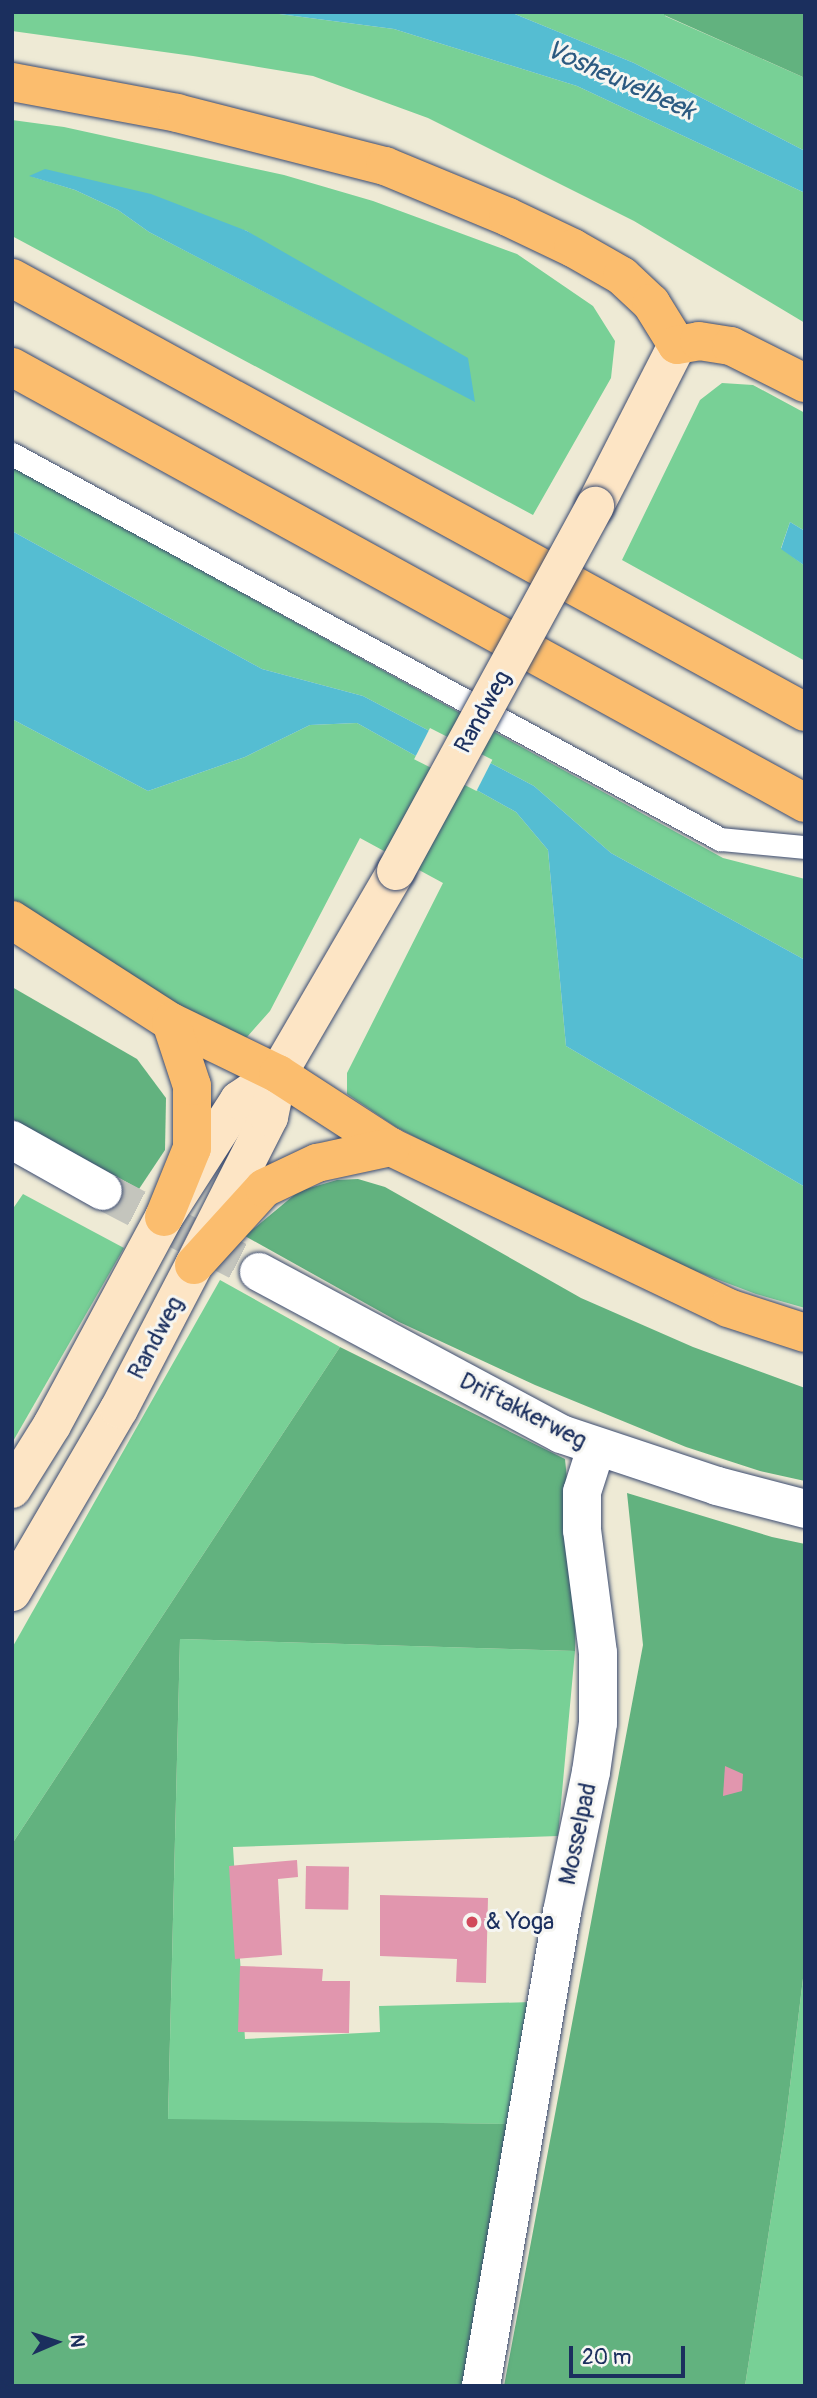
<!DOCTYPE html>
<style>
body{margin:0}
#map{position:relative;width:817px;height:2398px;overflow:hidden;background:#eeead5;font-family:Pangolin,sans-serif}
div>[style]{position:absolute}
.green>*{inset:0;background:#78d096}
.forest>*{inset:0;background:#62b27f}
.water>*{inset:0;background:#55bdd2}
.pier>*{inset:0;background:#eeead5;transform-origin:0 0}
.building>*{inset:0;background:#e196ae;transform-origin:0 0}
.minor-tunnel>*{height:38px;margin-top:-19px;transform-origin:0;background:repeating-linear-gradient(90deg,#c4c5bd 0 38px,transparent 0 57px)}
.roads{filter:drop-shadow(0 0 2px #3b4b70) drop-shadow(0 0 2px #3b4b70)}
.service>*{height:23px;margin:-11.5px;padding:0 11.5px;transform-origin:11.5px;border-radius:11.5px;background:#fff}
.minor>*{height:38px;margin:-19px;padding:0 19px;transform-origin:19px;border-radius:19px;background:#fff}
.secondary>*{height:38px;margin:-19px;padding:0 19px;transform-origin:19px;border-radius:19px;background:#fde5c5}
.motorway>*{height:38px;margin:-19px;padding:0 19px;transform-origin:19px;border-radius:19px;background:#fbbd6e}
.bridges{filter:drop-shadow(0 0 2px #3b4b70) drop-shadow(0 0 2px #3b4b70)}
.secondary-bridge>*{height:38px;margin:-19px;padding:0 19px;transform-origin:19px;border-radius:19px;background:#fde5c5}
.dots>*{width:19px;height:19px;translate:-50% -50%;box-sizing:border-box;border:4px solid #f6f6f2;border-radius:50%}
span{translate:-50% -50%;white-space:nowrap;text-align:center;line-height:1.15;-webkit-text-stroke:6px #f6f6f2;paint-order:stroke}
.street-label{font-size:24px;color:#1b2f5e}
.poi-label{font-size:24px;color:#1b2f5e}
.left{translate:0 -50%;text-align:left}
.water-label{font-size:26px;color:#2c5a81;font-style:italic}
.frame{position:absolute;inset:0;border:14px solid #1b2f5e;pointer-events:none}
.north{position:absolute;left:21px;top:2307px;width:70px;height:70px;-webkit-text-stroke:5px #f6f6f2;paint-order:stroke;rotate:87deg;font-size:19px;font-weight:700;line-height:28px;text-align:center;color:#1b2f5e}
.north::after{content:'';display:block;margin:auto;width:24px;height:32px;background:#1b2f5e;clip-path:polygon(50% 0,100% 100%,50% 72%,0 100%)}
.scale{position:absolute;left:569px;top:2346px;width:116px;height:32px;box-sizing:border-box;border:4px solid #1b2f5e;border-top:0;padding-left:9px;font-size:21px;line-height:24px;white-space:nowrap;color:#1b2f5e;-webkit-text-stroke:5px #f6f6f2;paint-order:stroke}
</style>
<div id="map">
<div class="green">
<div style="clip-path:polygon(12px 12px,264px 12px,394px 29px,577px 86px,805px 193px,805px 323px,634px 221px,428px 118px,313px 76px,193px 56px,12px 31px)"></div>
<div style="clip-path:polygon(510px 12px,665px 12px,665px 16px,805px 78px,805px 151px,634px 63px)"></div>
<div style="clip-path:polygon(evenodd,12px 120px,64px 127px,284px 175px,373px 201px,517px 254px,593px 306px,615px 341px,611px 378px,533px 515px,12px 236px,12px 120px,30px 176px,247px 231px,475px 401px,149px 232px,118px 210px,75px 190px,30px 176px)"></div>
<div style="clip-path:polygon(722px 383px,753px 385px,805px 413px,805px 531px,790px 522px,781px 548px,805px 566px,805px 661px,622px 560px,700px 400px)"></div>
<div style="clip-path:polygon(12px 466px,723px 858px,805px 879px,805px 960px,611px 853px,534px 786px,363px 696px,262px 669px,12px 531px)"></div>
<div style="clip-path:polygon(12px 719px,148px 791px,245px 757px,310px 725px,357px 723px,516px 812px,548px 850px,566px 1046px,805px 1187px,805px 1308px,756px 1294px,608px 1238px,396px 1127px,347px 1094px,347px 1073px,443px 883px,360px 838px,270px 1011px,247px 1037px,216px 1035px,12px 908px)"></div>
<div style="clip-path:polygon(23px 1194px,124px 1248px,12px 1443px,12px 1210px)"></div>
<div style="clip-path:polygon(220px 1280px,340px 1347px,12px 1844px,12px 1648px)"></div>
<div style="clip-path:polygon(180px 1639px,575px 1651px,558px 1836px,233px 1847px,245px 2039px,380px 2032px,379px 2006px,533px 2002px,510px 2124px,168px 2120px)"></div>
<div style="clip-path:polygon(805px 1962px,805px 2386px,745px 2386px,785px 2127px)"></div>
</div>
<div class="forest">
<div style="clip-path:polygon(665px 12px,805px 12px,805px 78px,664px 15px)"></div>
<div style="clip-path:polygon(12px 987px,137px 1059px,166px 1098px,165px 1150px,139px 1189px,12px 1119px)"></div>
<div style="clip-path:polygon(358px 1179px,385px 1187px,581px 1298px,693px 1347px,805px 1388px,805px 1481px,760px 1471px,686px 1447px,535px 1385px,399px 1322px,245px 1236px,299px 1191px,337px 1180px)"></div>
<div style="clip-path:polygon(340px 1347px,565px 1459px,577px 1579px,575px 1651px,180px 1639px,168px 2119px,510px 2124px,469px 2386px,12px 2386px,12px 1844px)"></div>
<div style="clip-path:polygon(627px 1493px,772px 1537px,805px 1544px,805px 1962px,785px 2127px,745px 2386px,504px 2386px,643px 1645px)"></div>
</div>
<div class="water">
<div style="clip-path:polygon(264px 12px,510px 12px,634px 63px,805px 151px,805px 193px,577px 86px,394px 29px)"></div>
<div style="clip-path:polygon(45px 169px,151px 194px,247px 231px,468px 358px,475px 402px,149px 232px,118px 210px,75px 190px,29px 176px)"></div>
<div style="clip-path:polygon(790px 522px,805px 531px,805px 566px,781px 549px)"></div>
<div style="clip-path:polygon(12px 531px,262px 669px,363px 696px,534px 786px,611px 853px,805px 960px,805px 1187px,566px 1046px,548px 850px,516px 812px,357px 723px,310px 725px,245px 757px,148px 791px,12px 719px)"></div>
</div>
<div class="pier">
<div style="left:430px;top:728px;width:70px;height:35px;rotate:27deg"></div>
</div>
<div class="building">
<div style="clip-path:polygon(725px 1766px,743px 1774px,742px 1791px,723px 1796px)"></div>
<div style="clip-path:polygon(297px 1860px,298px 1877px,278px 1879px,282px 1955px,235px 1959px,229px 1866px)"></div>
<div style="left:306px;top:1866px;width:43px;height:43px;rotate:1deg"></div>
<div style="clip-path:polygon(380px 1895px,488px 1898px,486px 1983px,456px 1982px,457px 1959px,380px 1956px)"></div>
<div style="clip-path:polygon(240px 1966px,323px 1969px,322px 1981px,350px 1981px,349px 2033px,238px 2032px)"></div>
</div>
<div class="minor-tunnel">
<div style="left:103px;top:1191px;width:176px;rotate:27.4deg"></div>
</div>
<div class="roads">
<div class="service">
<div style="left:12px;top:454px;width:806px;rotate:28.54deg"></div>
<div style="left:720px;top:839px;width:85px;rotate:5.4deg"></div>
</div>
<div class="minor">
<div style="left:12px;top:1140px;width:104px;rotate:29.3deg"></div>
<div style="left:259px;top:1272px;width:343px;rotate:28.2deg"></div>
<div style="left:561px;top:1434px;width:164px;rotate:18.4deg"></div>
<div style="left:717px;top:1486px;width:91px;rotate:14.6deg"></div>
<div style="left:481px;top:2386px;width:481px;rotate:-80.3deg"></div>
<div style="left:562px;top:1912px;width:143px;rotate:-78.3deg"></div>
<div style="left:591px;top:1772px;width:49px;rotate:-81.9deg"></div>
<div style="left:598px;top:1723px;width:70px;rotate:-90deg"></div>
<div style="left:598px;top:1653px;width:124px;rotate:-97.4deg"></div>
<div style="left:582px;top:1530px;width:38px;rotate:-90deg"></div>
<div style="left:582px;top:1492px;width:46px;rotate:-72.3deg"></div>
</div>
<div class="secondary">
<div style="left:595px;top:506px;width:181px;rotate:-63deg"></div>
<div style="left:12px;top:1489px;width:75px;rotate:-58deg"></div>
<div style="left:52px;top:1425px;width:236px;rotate:-61.7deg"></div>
<div style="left:164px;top:1217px;width:139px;rotate:-57.3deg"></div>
<div style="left:239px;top:1100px;width:47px;rotate:-33.7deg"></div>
<div style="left:12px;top:1592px;width:212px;rotate:-59.7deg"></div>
<div style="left:119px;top:1409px;width:162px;rotate:-62.5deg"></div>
<div style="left:194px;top:1265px;width:166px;rotate:-63.1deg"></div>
<div style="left:269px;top:1117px;width:44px;rotate:-78.2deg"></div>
<div style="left:278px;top:1074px;width:235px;rotate:-59.8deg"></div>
</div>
<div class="motorway">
<div style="left:12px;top:82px;width:168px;rotate:10.6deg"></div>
<div style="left:177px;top:113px;width:215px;rotate:14.3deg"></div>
<div style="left:385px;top:166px;width:133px;rotate:22.5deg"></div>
<div style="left:508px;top:217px;width:72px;rotate:25.5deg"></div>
<div style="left:573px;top:248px;width:56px;rotate:29.7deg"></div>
<div style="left:622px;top:276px;width:40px;rotate:43deg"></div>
<div style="left:651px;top:303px;width:49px;rotate:58.2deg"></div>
<div style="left:677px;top:345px;width:22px;rotate:-10deg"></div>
<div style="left:699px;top:341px;width:32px;rotate:9deg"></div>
<div style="left:731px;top:346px;width:83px;rotate:26.6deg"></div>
<div style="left:12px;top:278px;width:904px;rotate:28.69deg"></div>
<div style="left:12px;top:367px;width:905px;rotate:28.8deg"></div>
<div style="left:12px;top:920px;width:189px;rotate:32.7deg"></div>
<div style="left:171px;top:1022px;width:119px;rotate:25.9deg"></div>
<div style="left:278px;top:1074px;width:135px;rotate:32.9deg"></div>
<div style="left:391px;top:1147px;width:373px;rotate:25.5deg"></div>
<div style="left:728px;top:1308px;width:81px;rotate:18deg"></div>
<div style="left:164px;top:1217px;width:74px;rotate:-67.9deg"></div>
<div style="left:192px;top:1148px;width:62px;rotate:-90deg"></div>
<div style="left:192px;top:1086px;width:67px;rotate:-108.2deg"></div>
<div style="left:194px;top:1265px;width:104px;rotate:-47.7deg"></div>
<div style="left:264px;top:1188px;width:59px;rotate:-25.3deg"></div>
<div style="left:317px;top:1163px;width:76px;rotate:-12.2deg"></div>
</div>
</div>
<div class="bridges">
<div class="secondary-bridge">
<div style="left:396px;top:871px;width:416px;rotate:-61.4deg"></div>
</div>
</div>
<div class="dots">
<div style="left:472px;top:1922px;background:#d1495b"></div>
</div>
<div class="street-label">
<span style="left:483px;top:712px;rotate:-61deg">Randweg</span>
<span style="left:156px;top:1338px;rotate:-62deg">Randweg</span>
<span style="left:523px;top:1411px;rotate:27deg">Driftakkerweg</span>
<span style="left:578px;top:1834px;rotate:-78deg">Mosselpad</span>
</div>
<div class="poi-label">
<span class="left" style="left:486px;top:1922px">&amp; Yoga</span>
</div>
<div class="water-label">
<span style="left:620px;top:81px;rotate:24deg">Vosheuvelbeek</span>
</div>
<div class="frame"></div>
<div class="north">N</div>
<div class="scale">20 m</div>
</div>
